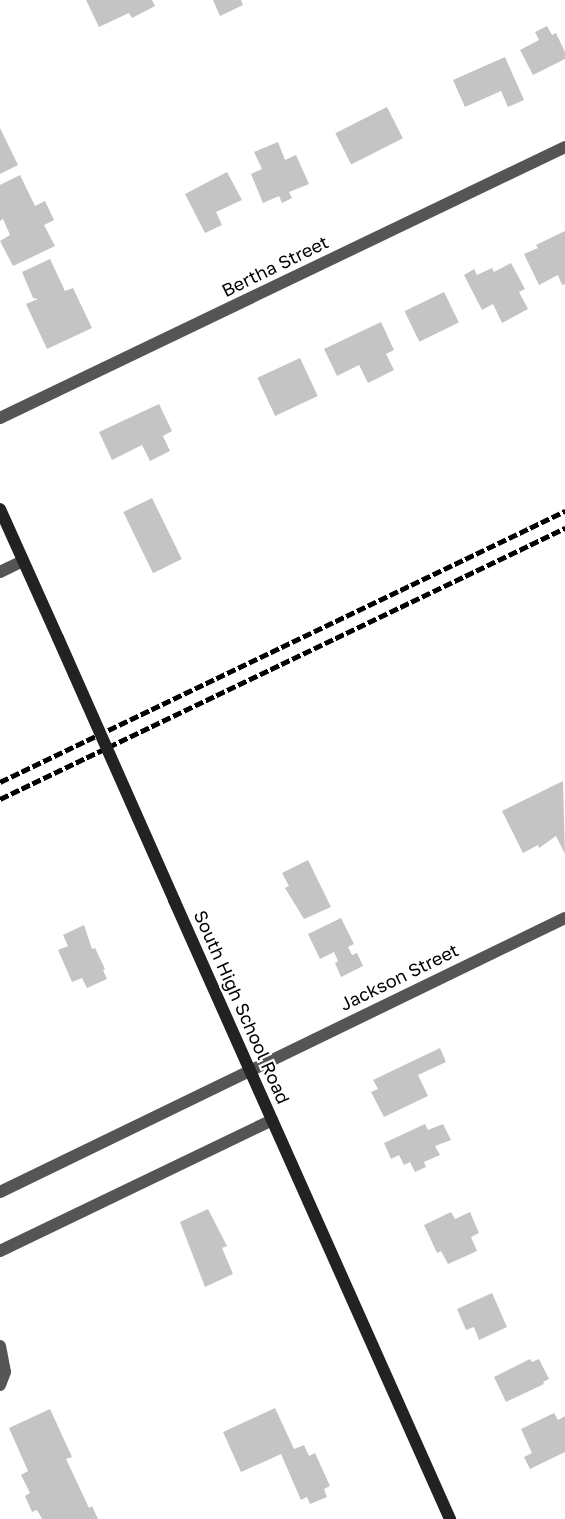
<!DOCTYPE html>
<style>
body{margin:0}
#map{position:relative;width:565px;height:1519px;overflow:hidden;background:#fff;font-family:"Golos Text",sans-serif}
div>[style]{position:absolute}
.building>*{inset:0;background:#c4c4c4;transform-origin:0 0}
.lane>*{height:12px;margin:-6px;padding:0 6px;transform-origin:6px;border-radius:6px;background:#555}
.street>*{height:12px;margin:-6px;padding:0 6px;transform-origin:6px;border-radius:6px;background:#555}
.secondary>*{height:12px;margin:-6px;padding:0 6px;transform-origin:6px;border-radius:6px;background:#222}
.rail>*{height:4.5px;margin-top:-2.25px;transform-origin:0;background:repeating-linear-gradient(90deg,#000 0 9px,transparent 0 12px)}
.secondary-bridge>*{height:12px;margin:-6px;padding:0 6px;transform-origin:6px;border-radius:6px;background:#222}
span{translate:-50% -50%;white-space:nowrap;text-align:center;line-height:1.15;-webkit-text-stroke:4.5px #fff;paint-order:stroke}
.street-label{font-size:18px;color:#000}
</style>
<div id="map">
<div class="building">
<div style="clip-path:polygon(86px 0,152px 0,155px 6px,132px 18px,129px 13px,99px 27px)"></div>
<div style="clip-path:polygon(213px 0,241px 0,243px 5px,220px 16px)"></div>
<div style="clip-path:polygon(547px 26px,552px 35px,556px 33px,565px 52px,565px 59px,533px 75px,520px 50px,539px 40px,535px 32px)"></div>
<div style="clip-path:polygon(505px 57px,524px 100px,508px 107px,501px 91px,465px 107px,453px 80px)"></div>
<div style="left:387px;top:107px;width:35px;height:58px;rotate:63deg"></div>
<div style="clip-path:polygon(0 128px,18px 165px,0 174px)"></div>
<div style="clip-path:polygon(278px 142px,285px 160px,296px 155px,309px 184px,289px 192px,292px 198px,282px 203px,279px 196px,263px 203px,251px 174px,262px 169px,254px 152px)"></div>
<div style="clip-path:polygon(227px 172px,242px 200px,216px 212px,222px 225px,205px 233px,185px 194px)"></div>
<div style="clip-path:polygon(20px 175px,35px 206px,45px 201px,54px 220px,44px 225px,55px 246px,13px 266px,0 241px,10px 235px,3px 219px,0 221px,0 185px)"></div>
<div style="clip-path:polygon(565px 231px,565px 284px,562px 285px,558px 275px,539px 285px,524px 254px,538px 248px,536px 245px)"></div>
<div style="clip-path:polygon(50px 259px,65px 291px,73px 288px,92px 328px,47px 349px,26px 304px,38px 299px,33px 298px,22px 272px)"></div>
<div style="clip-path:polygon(511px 263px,525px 289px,519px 292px,528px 309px,502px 323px,493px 304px,482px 310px,464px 275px,474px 269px,477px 275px,492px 268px,494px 272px)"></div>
<div style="left:444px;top:292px;width:34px;height:44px;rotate:64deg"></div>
<div style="clip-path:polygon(381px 322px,394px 350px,386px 354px,394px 370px,368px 383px,359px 365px,337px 376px,324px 349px)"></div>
<div style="left:300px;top:358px;width:42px;height:47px;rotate:65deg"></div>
<div style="clip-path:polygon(159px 404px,172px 431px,163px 436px,170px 451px,150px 461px,142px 445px,112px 460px,99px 432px)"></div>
<div style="left:152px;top:498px;width:68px;height:32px;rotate:64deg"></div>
<div style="clip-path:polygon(563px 781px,565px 854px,556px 836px,539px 848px,538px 845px,523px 853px,502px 811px)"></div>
<div style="clip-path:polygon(308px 860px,331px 907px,304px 919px,285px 888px,289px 886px,282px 873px)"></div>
<div style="clip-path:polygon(341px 918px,354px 944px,348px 947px,352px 955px,357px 953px,363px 966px,341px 977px,335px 963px,338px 961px,334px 952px,320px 959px,308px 934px)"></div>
<div style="clip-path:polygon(84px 925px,92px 949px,95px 948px,105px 969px,103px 970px,107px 979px,87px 988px,82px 978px,72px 982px,58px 950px,68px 946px,63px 935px)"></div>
<div style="clip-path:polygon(440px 1048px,446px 1062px,418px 1075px,428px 1096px,384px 1117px,371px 1092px,378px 1089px,373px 1080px)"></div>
<div style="clip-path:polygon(425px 1124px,428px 1130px,443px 1124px,451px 1140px,435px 1146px,440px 1155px,424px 1162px,426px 1167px,415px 1172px,410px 1162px,404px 1165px,399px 1155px,391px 1159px,384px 1143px)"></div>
<div style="clip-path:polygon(208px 1209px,227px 1246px,222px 1248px,233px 1274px,205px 1287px,180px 1222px)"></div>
<div style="clip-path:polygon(451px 1212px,455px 1219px,470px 1212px,479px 1233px,471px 1237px,477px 1251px,448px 1264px,441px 1251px,437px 1253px,424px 1225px)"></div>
<div style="clip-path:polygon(492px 1293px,507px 1327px,479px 1340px,474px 1327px,466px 1330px,457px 1309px)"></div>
<div style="clip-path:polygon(530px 1359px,532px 1362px,539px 1359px,549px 1379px,543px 1382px,544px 1384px,506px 1402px,494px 1377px)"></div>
<div style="clip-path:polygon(275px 1408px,294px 1449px,304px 1445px,309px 1456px,315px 1453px,330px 1486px,324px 1489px,327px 1497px,310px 1504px,307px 1497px,301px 1500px,281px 1454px,241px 1472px,223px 1432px)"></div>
<div style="clip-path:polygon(50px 1409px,72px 1457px,66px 1459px,89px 1508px,92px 1506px,98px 1519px,42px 1519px,37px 1510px,32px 1512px,25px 1496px,30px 1493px,21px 1475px,28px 1471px,9px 1428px)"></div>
<div style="clip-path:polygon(554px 1413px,558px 1420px,565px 1416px,565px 1452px,530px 1469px,524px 1457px,532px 1453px,521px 1429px)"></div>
</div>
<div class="lane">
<div style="left:0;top:572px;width:25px;rotate:-26deg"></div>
</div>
<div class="street">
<div style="left:0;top:418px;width:627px;rotate:-25.62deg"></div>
<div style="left:0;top:1192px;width:628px;rotate:-25.87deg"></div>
<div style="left:0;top:1251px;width:302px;rotate:-25.7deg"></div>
<div style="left:0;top:1346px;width:26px;rotate:79deg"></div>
<div style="left:5px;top:1372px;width:14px;rotate:111deg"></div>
</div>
<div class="secondary">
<div style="left:0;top:509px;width:141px;rotate:65.8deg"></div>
<div style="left:174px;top:900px;width:678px;rotate:65.97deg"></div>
</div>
<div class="rail">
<div style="left:0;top:782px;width:627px;rotate:-25.62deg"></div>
<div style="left:0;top:799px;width:627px;rotate:-25.62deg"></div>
</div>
<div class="secondary-bridge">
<div style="left:58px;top:638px;width:287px;rotate:66.1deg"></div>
</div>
<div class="street-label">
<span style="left:275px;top:266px;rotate:-26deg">Bertha Street</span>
<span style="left:399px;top:977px;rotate:-26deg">Jackson Street</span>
<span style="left:242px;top:1007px;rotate:66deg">South High School Road</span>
</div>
</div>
